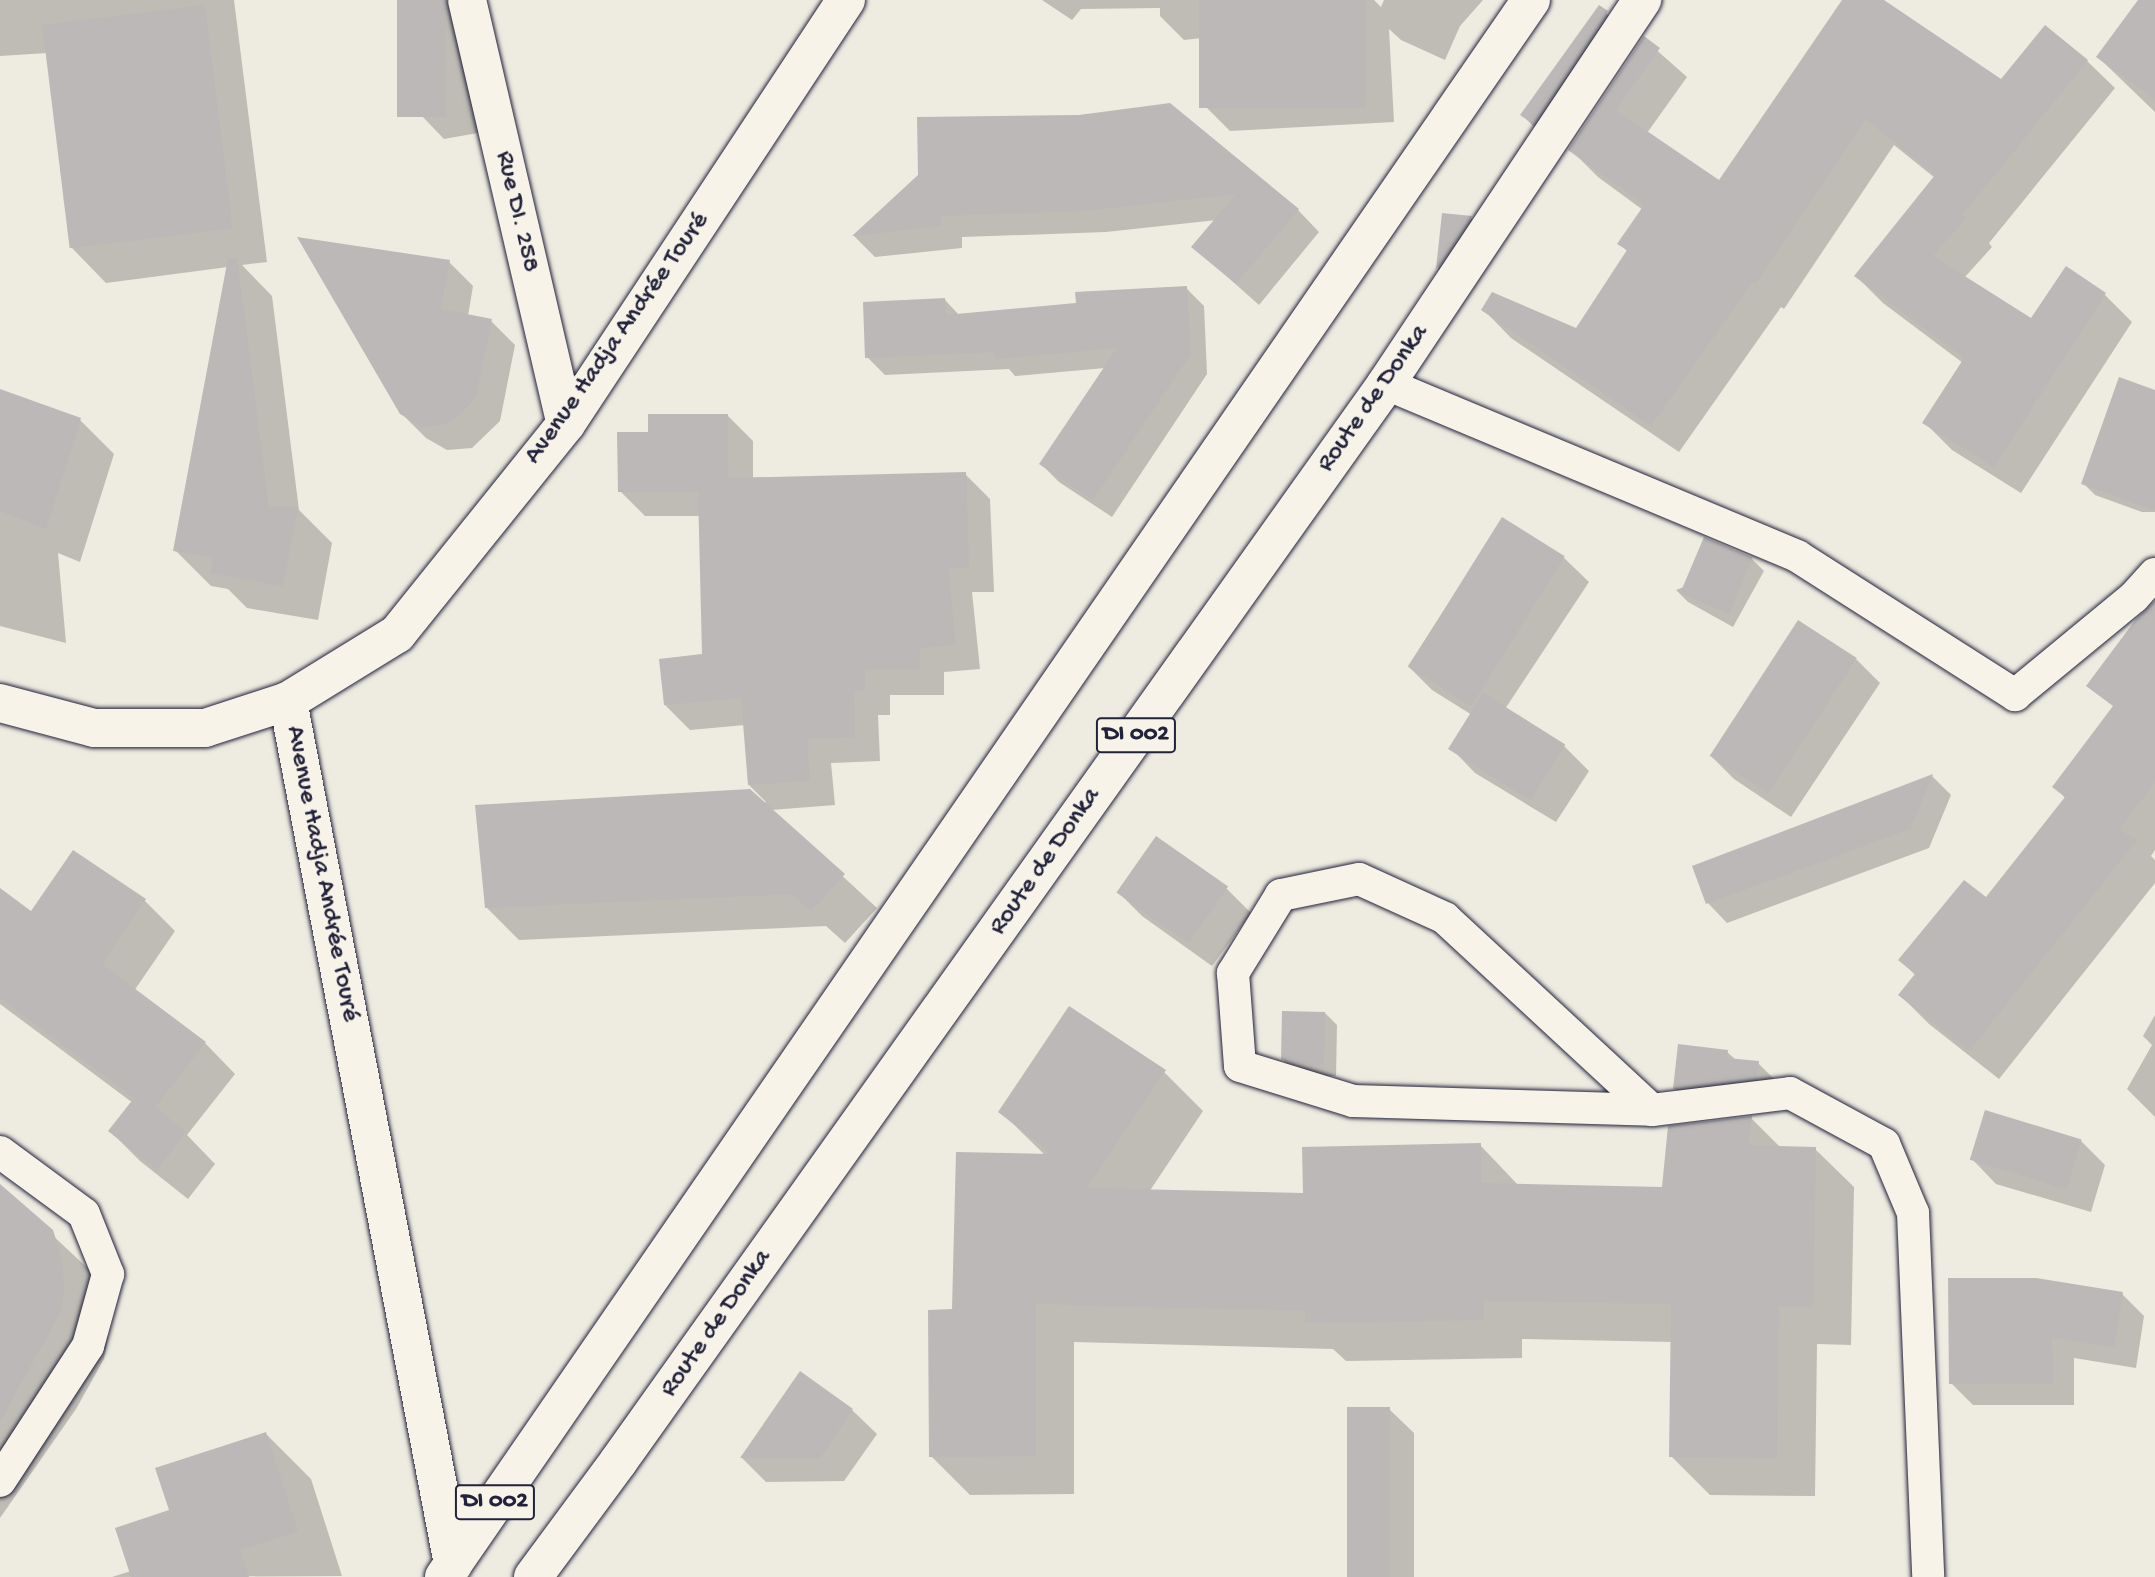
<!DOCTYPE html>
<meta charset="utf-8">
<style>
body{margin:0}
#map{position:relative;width:2155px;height:1577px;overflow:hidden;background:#eeebe1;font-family:"Gochi Hand",sans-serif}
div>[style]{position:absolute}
.shadow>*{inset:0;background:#0003}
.building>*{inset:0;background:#bbb8b7;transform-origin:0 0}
.roads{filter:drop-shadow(0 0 2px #22223b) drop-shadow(0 0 2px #22223b)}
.service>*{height:32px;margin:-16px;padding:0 16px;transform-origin:16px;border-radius:16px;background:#f7f3e8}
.minor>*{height:38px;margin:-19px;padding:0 19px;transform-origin:19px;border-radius:19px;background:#f7f3e8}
.secondary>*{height:38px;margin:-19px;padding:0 19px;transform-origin:19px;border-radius:19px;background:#f7f3e8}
.primary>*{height:38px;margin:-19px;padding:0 19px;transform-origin:19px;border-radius:19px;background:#f7f3e8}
span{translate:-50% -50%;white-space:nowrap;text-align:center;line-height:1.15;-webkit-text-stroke:7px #f7f3e8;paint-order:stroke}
.shield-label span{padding:2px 5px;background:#f7f3e8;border:2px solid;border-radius:5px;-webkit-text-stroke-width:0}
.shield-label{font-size:24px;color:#22223b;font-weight:700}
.street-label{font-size:26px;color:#22223b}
</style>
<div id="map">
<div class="shadow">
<div style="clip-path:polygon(0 0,234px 0,267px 262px,242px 265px,272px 296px,299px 510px,332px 543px,318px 620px,247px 608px,228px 589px,211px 586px,175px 550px,228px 267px,106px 283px,72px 248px,47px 53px,0 56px)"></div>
<div style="clip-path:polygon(398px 0,465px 0,489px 131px,444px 139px,420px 114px)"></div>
<div style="clip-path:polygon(1042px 0,1374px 0,1381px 7px,1384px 0,1483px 0,1460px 26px,1445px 60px,1401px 40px,1389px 29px,1394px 122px,1230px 131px,1206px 107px,1202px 38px,1184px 40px,1160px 16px,1160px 8px,1081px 9px,1072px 20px)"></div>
<div style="clip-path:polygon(1844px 0,1880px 0,2002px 81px,2045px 27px,2087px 61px,2115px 88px,1989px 243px,1992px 247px,1964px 278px,2031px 320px,2105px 295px,2132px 322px,2021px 493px,1952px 450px,1925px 423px,1963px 363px,1883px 303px,1856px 276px,1935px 178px,1894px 145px,1784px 309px,1781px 307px,1679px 452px,1511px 338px,1484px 310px,1577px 330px,1628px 252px,1620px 244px,1643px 210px,1598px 177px,1571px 150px,1644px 39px,1687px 77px,1647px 133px,1720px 182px)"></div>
<div style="clip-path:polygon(2140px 0,2155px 0,2155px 112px,2098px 57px)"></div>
<div style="clip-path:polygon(1600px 7px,1631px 37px,1546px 139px,1522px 115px)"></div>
<div style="clip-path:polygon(1079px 116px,1298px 210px,1319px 232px,1259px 305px,1194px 247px,1217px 220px,1106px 232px,962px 237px,962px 248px,875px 257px,854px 236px,920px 175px)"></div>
<div style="clip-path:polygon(1444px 214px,1471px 218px,1483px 229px,1449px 280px,1438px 269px)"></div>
<div style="clip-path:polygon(449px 262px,473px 286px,468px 316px,491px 321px,515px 345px,500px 421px,472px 448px,447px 450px,426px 438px,401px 413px)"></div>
<div style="clip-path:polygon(1186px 288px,1204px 306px,1207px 374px,1112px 517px,1059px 482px,1041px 464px,1105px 368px,1015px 376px,1009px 369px,885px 375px,867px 357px,945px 300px,960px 316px,1078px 305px)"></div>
<div style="clip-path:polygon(0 390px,80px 420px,114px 454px,80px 562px,58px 553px,66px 643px,0 626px)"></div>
<div style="clip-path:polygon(2155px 392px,2155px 512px,2142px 512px,2095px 495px,2083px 483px)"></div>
<div style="clip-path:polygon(728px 416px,753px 441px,753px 479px,965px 474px,990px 499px,994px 592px,972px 592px,980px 669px,944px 672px,944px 695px,890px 695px,890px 715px,878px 715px,880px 761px,831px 763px,835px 805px,771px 810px,877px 908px,845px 943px,826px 926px,519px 940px,486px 907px,766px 802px,749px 785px,745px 725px,690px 730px,665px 705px,704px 656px,700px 516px,645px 516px,620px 491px,649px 434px)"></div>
<div style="clip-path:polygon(1503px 519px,1564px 558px,1589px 582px,1505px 709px,1564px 746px,1589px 771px,1556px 822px,1475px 773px,1451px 748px,1472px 715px,1432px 690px,1408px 666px)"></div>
<div style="clip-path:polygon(1752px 559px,1764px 571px,1733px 627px,1688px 602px,1676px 590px)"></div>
<div style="clip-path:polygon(2155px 644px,2155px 850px,2151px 856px,2155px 860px,2155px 883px,1999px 1079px,1929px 1024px,1900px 995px,1916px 976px,1901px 960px,1987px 899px,2066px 799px,2056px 788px,2115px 706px)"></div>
<div style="clip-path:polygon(1856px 659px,1880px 683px,1791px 817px,1734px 779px,1710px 755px)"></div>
<div style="clip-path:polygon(1932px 776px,1951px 795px,1929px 848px,1727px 923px,1708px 903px,1694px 867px)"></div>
<div style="clip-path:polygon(73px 852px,145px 901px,175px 931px,134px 991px,205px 1043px,235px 1074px,187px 1135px,215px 1164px,188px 1199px,140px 1161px,110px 1131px,133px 1103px,0 1004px,0 890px,31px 913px)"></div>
<div style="clip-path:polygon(1227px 889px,1251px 913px,1212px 966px,1142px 916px,1118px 892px)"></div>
<div style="clip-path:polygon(1325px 1013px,1337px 1025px,1336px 1076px,1310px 1076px,1295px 1071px,1282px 1059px)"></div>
<div style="clip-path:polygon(2155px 1015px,2155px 1117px,2127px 1089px,2152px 1045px,2143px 1036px)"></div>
<div style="clip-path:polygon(1727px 1052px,1736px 1060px,1758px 1063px,1782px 1087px,1699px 1112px,1674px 1088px)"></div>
<div style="clip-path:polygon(1164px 1072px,1203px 1111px,1149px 1192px,1304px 1195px,1480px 1145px,1519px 1186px,1663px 1189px,1751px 1118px,1781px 1148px,1815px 1149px,1854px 1187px,1851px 1345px,1817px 1344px,1815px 1496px,1710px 1495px,1671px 1456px,1673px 1342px,1522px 1339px,1522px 1358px,1346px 1361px,1333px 1349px,1074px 1342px,1074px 1494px,970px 1495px,931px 1456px,954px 1311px,1046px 1156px,1001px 1112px)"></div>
<div style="clip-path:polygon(2081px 1141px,2105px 1165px,2091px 1212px,1996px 1184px,1972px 1159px)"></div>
<div style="clip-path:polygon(0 1186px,97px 1277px,106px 1305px,108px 1338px,104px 1359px,76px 1409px,0 1518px)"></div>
<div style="clip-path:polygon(2122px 1294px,2144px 1316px,2136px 1368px,2074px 1358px,2074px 1405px,1973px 1405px,1951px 1383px)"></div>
<div style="clip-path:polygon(800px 1374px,852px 1410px,877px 1434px,844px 1481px,766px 1482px,742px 1458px)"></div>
<div style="clip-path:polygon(1389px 1409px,1414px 1433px,1414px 1577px,1348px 1577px)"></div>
<div style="clip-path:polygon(266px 1434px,311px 1479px,342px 1576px,112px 1577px,131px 1571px,171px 1511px)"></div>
</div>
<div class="building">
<div style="left:397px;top:0;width:49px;height:117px"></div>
<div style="left:1199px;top:0;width:167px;height:108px"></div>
<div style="clip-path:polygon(1842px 0,1884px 0,2001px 79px,2045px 25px,2088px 60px,1962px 215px,1966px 218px,1933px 256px,2031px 318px,2066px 266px,2106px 293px,1994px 467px,1922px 423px,1964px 358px,1854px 276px,1935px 175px,1866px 119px,1756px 283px,1753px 281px,1651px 426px,1481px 310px,1492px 292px,1576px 328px,1627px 250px,1617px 244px,1644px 205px,1568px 150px,1644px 36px,1660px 48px,1616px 110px,1719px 180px)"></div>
<div style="clip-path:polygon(2138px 0,2155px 0,2155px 100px,2096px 57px)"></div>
<div style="left:205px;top:5px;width:225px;height:164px;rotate:83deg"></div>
<div style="clip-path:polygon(1599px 5px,1608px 11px,1533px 124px,1520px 115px)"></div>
<div style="clip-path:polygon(1170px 103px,1299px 209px,1236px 284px,1191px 247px,1236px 194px,1083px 211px,941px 216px,941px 226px,852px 236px,918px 175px,917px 117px,1079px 115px)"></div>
<div style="clip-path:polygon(1442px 213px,1472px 216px,1436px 269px)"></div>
<div style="clip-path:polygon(297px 237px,450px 260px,441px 309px,492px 319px,476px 396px,458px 417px,447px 424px,422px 427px,400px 414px)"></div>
<div style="clip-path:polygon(228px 258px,237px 258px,269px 506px,298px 506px,283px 586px,210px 573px,213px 557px,173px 551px)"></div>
<div style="clip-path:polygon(1187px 286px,1190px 355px,1093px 500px,1039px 464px,1117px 348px,996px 359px,995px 352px,865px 358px,863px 302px,945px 298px,946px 315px,1076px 303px,1075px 292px)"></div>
<div style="clip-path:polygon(2119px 377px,2155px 390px,2155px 510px,2081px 484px)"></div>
<div style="clip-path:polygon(0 389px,81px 418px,46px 529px,0 511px)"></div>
<div style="clip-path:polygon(648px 414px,728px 414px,728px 478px,966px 472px,969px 567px,948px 568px,956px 645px,920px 648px,920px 670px,865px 670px,865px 691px,854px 691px,855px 737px,807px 739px,810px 781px,748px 785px,741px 698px,664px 705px,659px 659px,702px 654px,698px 492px,618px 492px,617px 432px,648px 432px)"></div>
<div style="left:1502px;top:517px;width:74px;height:177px;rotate:32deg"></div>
<div style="left:1704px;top:537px;width:53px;height:61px;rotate:23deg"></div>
<div style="clip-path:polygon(2155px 601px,2155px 782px,2119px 830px,2137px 840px,1969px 1051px,1898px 995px,1915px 974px,1898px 960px,1964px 880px,1986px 897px,2065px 797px,2052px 787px,2113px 706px,2086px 686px,2136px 619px)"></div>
<div style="left:1798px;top:620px;width:70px;height:162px;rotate:33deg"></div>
<div style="left:1483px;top:693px;width:97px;height:66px;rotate:32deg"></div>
<div style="clip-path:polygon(1933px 774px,1910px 829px,1706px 904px,1692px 866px)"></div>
<div style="clip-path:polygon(750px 789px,845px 874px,811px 911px,791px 894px,485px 908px,475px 805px)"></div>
<div style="left:1156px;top:836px;width:88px;height:69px;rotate:35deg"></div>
<div style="clip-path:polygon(73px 850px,146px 899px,102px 964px,206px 1042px,155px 1107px,186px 1132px,157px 1170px,108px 1131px,134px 1098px,0 998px,0 888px,31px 911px)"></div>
<div style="clip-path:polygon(1069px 1006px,1166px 1070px,1087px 1188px,1303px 1193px,1302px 1147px,1481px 1143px,1481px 1183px,1662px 1187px,1668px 1126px,1752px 1116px,1748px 1145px,1816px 1147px,1813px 1307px,1779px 1306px,1777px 1458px,1669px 1457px,1671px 1304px,1484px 1301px,1484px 1320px,1305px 1323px,1305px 1311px,1036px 1304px,1036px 1456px,929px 1457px,928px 1310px,952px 1309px,956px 1152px,1052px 1154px,998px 1112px)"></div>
<div style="clip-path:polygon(1282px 1011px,1325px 1012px,1324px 1065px,1297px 1064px,1281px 1059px)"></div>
<div style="clip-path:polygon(1678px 1044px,1728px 1050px,1727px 1058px,1759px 1061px,1757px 1079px,1673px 1089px)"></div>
<div style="left:1985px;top:1110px;width:101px;height:52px;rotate:17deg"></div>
<div style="clip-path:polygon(0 1184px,53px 1230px,62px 1259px,64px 1292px,60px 1313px,0 1421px)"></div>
<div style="clip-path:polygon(1948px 1278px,2036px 1278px,2123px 1292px,2114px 1347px,2052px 1337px,2053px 1384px,1949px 1384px)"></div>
<div style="clip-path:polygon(800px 1371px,853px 1409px,820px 1458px,740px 1458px)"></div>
<div style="left:1347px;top:1407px;width:43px;height:170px"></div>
<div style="clip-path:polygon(266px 1432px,298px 1531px,240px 1550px,249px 1577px,131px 1577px,115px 1528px,169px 1510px,155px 1468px)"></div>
</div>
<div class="roads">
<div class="service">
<div style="left:1386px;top:384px;width:446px;rotate:22.7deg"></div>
<div style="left:1797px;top:556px;width:259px;rotate:32.5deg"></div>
<div style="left:2015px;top:695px;width:154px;rotate:-39.5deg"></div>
<div style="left:2134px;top:597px;width:31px;rotate:-48deg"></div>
<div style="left:1652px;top:1110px;width:282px;rotate:-137.2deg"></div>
<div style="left:1445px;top:918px;width:94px;rotate:-155.6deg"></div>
<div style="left:1359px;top:879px;width:80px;rotate:168.4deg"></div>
<div style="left:1281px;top:895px;width:92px;rotate:121.6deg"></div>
<div style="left:1233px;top:973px;width:93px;rotate:85.7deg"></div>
<div style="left:1240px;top:1066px;width:118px;rotate:17.2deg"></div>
<div style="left:1353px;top:1101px;width:299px;rotate:1.7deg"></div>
<div style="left:1652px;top:1110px;width:139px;rotate:-7deg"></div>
<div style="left:1790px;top:1093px;width:107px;rotate:28.5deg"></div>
<div style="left:1884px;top:1144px;width:75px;rotate:67.2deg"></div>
<div style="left:1913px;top:1213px;width:364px;rotate:87.6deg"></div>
<div style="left:0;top:1152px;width:104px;rotate:36.4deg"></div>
<div style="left:84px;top:1214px;width:65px;rotate:68.2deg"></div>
<div style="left:108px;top:1274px;width:75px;rotate:105.5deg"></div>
<div style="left:88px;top:1346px;width:161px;rotate:123.1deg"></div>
</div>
<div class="minor">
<div style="left:467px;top:0;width:435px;rotate:76.9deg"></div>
<div style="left:288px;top:701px;width:879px;rotate:79.18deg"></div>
</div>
<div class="secondary">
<div style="left:0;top:703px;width:97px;rotate:14.9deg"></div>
<div style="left:94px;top:728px;width:111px"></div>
<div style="left:205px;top:728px;width:87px;rotate:-18deg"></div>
<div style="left:288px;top:701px;width:128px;rotate:-31.6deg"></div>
<div style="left:397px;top:634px;width:270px;rotate:-51.2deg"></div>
<div style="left:566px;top:424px;width:508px;rotate:-56.56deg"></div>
</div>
<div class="primary">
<div style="left:444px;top:1577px;width:1915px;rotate:-55.42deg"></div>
<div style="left:533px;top:1577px;width:143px;rotate:-53.5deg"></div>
<div style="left:618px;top:1462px;width:1324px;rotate:-54.53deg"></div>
<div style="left:1386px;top:384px;width:462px;rotate:-56.3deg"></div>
</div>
</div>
<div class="shield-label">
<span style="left:1136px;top:735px">DI 002</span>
<span style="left:495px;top:1502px">DI 002</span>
</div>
<div class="street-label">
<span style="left:516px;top:212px;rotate:77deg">Rue DI. 258</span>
<span style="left:618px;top:339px;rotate:-55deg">Avenue Hadja Andrée Touré</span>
<span style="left:1374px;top:399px;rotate:-55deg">Route de Donka</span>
<span style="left:1046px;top:862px;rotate:-55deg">Route de Donka</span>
<span style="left:321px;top:874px;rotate:79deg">Avenue Hadja Andrée Touré</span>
<span style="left:717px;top:1324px;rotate:-55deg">Route de Donka</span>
</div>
</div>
